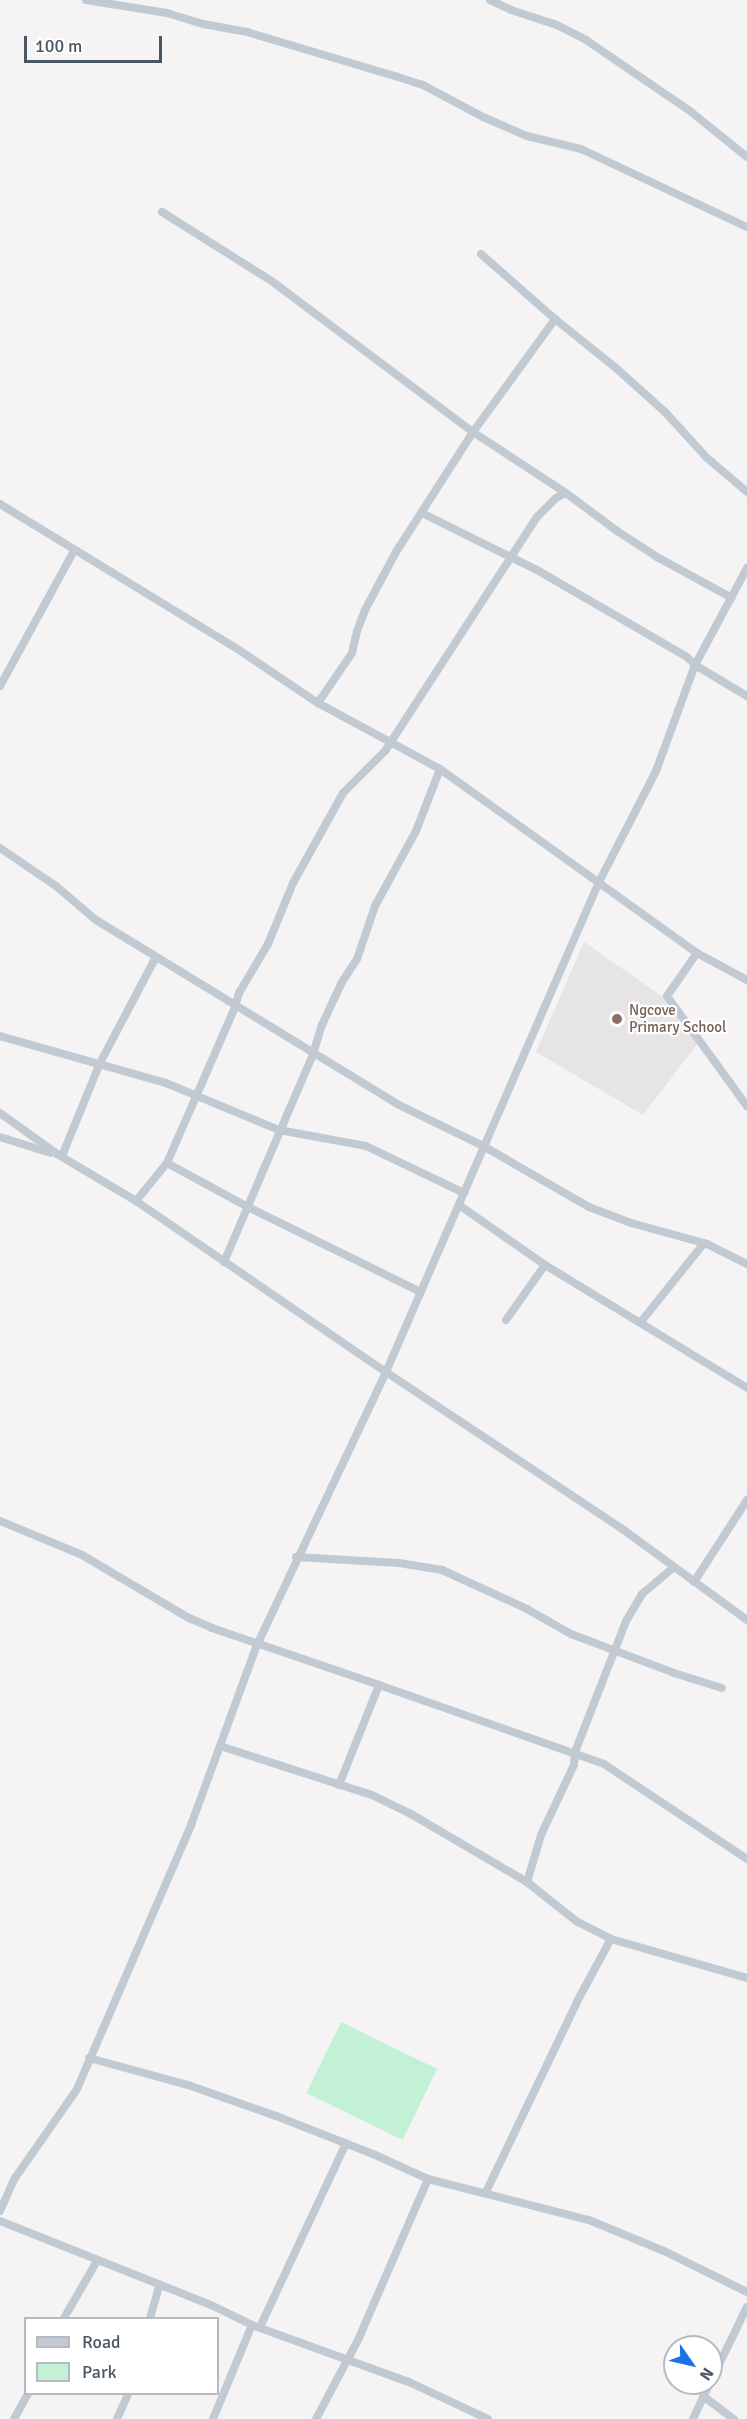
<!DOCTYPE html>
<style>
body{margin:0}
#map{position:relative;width:747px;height:2419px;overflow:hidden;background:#f5f3f3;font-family:Signika,sans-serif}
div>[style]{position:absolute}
.education>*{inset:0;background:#e6e4e5}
.green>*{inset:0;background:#c3f1d5;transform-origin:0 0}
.minor>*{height:8px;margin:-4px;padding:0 4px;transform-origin:4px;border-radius:4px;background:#c1cad2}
.dots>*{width:16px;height:16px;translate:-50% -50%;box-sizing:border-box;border:3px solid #fff;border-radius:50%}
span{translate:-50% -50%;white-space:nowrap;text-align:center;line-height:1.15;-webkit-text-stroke:4.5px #fff;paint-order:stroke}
.education-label{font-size:15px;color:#785e54}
.left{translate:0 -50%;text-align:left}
.legend{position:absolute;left:24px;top:2317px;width:195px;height:78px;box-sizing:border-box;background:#fff;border:2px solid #b7bbc0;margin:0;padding:8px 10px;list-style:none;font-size:18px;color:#4a5661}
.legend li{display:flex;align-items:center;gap:12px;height:30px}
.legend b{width:30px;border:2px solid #b7bbc0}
.north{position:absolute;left:663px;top:2335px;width:60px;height:60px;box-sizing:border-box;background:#fff;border:2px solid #b7bbc0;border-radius:50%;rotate:124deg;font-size:16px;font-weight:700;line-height:24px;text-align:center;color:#4a5661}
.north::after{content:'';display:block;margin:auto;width:21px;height:27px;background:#1a73e8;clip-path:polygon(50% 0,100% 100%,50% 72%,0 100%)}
.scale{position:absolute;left:24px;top:36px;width:138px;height:27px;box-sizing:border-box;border:3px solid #4a5661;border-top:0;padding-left:8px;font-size:18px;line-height:21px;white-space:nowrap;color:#4a5661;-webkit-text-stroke:4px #fff;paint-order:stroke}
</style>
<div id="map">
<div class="education">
<div style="clip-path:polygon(584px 942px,666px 999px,701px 1039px,643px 1115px,536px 1052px)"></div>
</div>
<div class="green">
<div style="left:341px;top:2022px;width:107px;height:79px;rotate:26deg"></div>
</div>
<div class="minor">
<div style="left:86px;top:0;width:82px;rotate:9.1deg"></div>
<div style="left:167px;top:13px;width:38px;rotate:17deg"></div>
<div style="left:203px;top:24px;width:45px;rotate:10.3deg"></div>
<div style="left:247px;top:32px;width:154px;rotate:16.6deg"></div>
<div style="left:395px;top:76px;width:29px;rotate:18deg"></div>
<div style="left:423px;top:85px;width:68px;rotate:28.1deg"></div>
<div style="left:483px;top:117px;width:48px;rotate:23.4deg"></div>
<div style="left:527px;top:136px;width:56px;rotate:13.5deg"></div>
<div style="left:581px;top:149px;width:183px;rotate:25.2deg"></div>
<div style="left:490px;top:0;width:23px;rotate:25deg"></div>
<div style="left:511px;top:10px;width:48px;rotate:18.1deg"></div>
<div style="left:557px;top:25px;width:33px;rotate:27deg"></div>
<div style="left:586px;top:40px;width:126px;rotate:34.3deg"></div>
<div style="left:690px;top:111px;width:73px;rotate:38.9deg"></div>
<div style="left:162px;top:212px;width:131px;rotate:32.2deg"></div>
<div style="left:273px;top:282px;width:250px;rotate:36.9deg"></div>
<div style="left:473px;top:432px;width:111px;rotate:33.3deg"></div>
<div style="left:566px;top:493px;width:64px;rotate:36.7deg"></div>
<div style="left:617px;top:531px;width:48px;rotate:33deg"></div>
<div style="left:657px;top:557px;width:85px;rotate:28.7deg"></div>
<div style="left:481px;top:254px;width:98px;rotate:41.3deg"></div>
<div style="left:555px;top:319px;width:78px;rotate:38.8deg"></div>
<div style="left:616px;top:368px;width:67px;rotate:42deg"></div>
<div style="left:666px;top:413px;width:59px;rotate:47.7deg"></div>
<div style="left:706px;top:457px;width:54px;rotate:40.5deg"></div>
<div style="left:0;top:504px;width:276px;rotate:31.4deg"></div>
<div style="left:236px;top:648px;width:99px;rotate:33.9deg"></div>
<div style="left:318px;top:703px;width:139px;rotate:28.4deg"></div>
<div style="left:440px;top:769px;width:316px;rotate:35.6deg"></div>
<div style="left:697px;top:953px;width:57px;rotate:28.4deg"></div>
<div style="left:422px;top:513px;width:128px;rotate:26.4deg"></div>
<div style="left:537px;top:570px;width:173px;rotate:30.1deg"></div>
<div style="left:687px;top:657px;width:11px;rotate:45deg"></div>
<div style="left:695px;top:665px;width:61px;rotate:30.8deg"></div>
<div style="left:0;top:686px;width:154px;rotate:-61.3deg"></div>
<div style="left:318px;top:703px;width:60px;rotate:-55.8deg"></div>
<div style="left:352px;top:653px;width:23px;rotate:-77deg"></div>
<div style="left:357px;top:631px;width:22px;rotate:-69deg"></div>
<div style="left:365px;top:610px;width:66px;rotate:-61.9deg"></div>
<div style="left:396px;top:552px;width:143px;rotate:-57.3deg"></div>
<div style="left:473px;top:432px;width:140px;rotate:-54deg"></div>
<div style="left:0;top:848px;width:68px;rotate:34.2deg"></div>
<div style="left:56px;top:886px;width:52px;rotate:40.4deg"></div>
<div style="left:96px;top:920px;width:353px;rotate:31.4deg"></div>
<div style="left:397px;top:1104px;width:98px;rotate:26deg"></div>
<div style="left:485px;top:1147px;width:120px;rotate:30deg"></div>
<div style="left:589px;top:1207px;width:45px;rotate:20.9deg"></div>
<div style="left:631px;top:1223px;width:79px;rotate:15.4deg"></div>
<div style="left:707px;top:1244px;width:45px;rotate:26.6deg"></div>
<div style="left:697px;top:953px;width:52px;rotate:124.9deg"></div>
<div style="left:667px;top:996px;width:136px;rotate:54deg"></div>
<div style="left:0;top:1036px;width:173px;rotate:15.8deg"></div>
<div style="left:166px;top:1083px;width:122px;rotate:22.6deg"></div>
<div style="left:279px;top:1130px;width:88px;rotate:10.4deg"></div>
<div style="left:366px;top:1146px;width:109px;rotate:25.6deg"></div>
<div style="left:0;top:1113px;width:70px;rotate:35.7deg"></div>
<div style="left:57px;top:1154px;width:92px;rotate:30.7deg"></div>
<div style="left:136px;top:1201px;width:303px;rotate:34.4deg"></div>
<div style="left:386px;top:1372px;width:282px;rotate:33.6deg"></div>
<div style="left:621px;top:1528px;width:156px;rotate:36.1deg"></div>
<div style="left:0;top:1137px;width:53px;rotate:17.4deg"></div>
<div style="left:62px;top:1156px;width:100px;rotate:-67.8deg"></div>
<div style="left:100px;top:1063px;width:120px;rotate:-62.2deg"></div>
<div style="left:167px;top:1163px;width:92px;rotate:28.5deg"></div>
<div style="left:248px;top:1207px;width:191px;rotate:26.2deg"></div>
<div style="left:136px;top:1201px;width:49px;rotate:-50.8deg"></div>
<div style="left:167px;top:1163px;width:170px;rotate:-66.4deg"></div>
<div style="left:235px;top:1007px;width:15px;rotate:-74deg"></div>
<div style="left:239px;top:993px;width:57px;rotate:-59.4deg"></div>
<div style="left:268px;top:944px;width:66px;rotate:-67.7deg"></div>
<div style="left:293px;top:883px;width:103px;rotate:-60.9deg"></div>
<div style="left:343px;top:793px;width:59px;rotate:-45deg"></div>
<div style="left:385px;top:751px;width:279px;rotate:-57deg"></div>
<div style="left:537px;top:517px;width:27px;rotate:-45deg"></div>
<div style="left:556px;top:498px;width:11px;rotate:-27deg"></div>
<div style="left:459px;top:1205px;width:105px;rotate:34.9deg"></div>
<div style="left:545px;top:1265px;width:237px;rotate:31.3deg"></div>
<div style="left:224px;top:1262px;width:226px;rotate:-66.8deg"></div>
<div style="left:313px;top:1054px;width:28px;rotate:-73deg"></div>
<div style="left:321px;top:1027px;width:50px;rotate:-65deg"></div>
<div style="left:342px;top:982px;width:27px;rotate:-57deg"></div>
<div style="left:357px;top:959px;width:56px;rotate:-71.2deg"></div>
<div style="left:375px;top:906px;width:85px;rotate:-61.3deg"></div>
<div style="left:416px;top:831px;width:66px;rotate:-68.8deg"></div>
<div style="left:506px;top:1320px;width:67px;rotate:-54.7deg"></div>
<div style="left:640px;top:1323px;width:102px;rotate:-51.3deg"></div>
<div style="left:0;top:1521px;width:89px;rotate:22.5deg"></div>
<div style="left:82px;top:1555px;width:124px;rotate:30.5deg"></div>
<div style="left:189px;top:1618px;width:25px;rotate:23deg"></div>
<div style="left:212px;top:1628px;width:176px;rotate:18.8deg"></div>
<div style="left:296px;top:1557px;width:103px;rotate:3.3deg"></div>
<div style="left:399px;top:1563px;width:44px;rotate:9.2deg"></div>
<div style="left:442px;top:1570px;width:94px;rotate:24.6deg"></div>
<div style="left:527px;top:1609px;width:51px;rotate:29.6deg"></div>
<div style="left:571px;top:1634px;width:110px;rotate:20.7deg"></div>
<div style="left:674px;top:1673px;width:50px;rotate:17.4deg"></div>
<div style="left:694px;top:1582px;width:98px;rotate:-57.1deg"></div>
<div style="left:220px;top:1746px;width:160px;rotate:17.9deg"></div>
<div style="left:372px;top:1795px;width:43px;rotate:26deg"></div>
<div style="left:411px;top:1814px;width:134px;rotate:30.4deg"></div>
<div style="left:527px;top:1882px;width:63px;rotate:38.5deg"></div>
<div style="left:576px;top:1921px;width:39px;rotate:27deg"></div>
<div style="left:611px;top:1939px;width:141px;rotate:16deg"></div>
<div style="left:339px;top:1785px;width:108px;rotate:-68.2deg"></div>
<div style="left:379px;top:1685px;width:238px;rotate:19.3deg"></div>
<div style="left:604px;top:1764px;width:172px;rotate:33.6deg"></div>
<div style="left:527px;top:1882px;width:49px;rotate:-73.4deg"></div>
<div style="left:541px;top:1835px;width:77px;rotate:-64.8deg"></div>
<div style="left:574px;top:1765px;width:13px;rotate:-86deg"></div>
<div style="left:575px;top:1752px;width:141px;rotate:-68.7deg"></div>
<div style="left:626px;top:1621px;width:31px;rotate:-59deg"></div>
<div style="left:642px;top:1594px;width:40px;rotate:-40deg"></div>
<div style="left:89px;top:2058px;width:103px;rotate:15.3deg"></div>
<div style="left:188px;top:2085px;width:93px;rotate:19.4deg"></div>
<div style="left:276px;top:2116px;width:104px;rotate:21.4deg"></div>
<div style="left:373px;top:2154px;width:60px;rotate:24.4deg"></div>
<div style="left:428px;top:2179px;width:166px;rotate:14.3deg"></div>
<div style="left:589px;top:2220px;width:81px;rotate:22.5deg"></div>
<div style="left:664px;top:2251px;width:93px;rotate:26.3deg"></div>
<div style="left:486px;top:2192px;width:217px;rotate:-64.4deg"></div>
<div style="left:580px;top:1996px;width:65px;rotate:-61.5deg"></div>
<div style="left:0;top:2211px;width:36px;rotate:-66deg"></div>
<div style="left:15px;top:2178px;width:108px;rotate:-55.1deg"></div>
<div style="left:77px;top:2089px;width:288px;rotate:-66.6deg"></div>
<div style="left:191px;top:1825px;width:192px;rotate:-69.9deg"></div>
<div style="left:257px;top:1645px;width:302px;rotate:-64.7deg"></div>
<div style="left:386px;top:1372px;width:534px;rotate:-66.51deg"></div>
<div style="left:599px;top:882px;width:125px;rotate:-62.8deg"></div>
<div style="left:656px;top:771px;width:113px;rotate:-69.8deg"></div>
<div style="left:695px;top:665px;width:110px;rotate:-61.8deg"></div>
<div style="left:0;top:2221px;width:227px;rotate:21.7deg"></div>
<div style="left:211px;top:2305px;width:46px;rotate:26deg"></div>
<div style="left:252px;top:2325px;width:167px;rotate:20deg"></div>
<div style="left:409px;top:2382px;width:87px;rotate:25.1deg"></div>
<div style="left:64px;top:2318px;width:66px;rotate:-59.9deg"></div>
<div style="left:150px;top:2318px;width:35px;rotate:-74deg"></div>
<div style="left:260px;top:2327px;width:203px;rotate:-64.9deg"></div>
<div style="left:711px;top:2381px;width:82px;rotate:-64.1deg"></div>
<div style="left:703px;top:2396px;width:39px;rotate:37deg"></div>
<div style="left:14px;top:2419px;width:29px;rotate:-61deg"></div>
<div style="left:117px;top:2419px;width:27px;rotate:-66deg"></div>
<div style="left:213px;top:2419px;width:102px;rotate:-67.5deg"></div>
<div style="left:316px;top:2419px;width:89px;rotate:-62deg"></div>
<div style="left:358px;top:2340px;width:176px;rotate:-66.5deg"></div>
<div style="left:693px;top:2419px;width:40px;rotate:-65deg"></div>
</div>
<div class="dots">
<div style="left:617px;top:1019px;background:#8d6e63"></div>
</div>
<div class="education-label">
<span class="left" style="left:629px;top:1019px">Ngcove<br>Primary School</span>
</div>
<ul class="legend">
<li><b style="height:8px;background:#c1cad2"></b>Road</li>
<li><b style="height:16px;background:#c3f1d5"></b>Park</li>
</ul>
<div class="north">N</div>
<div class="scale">100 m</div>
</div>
